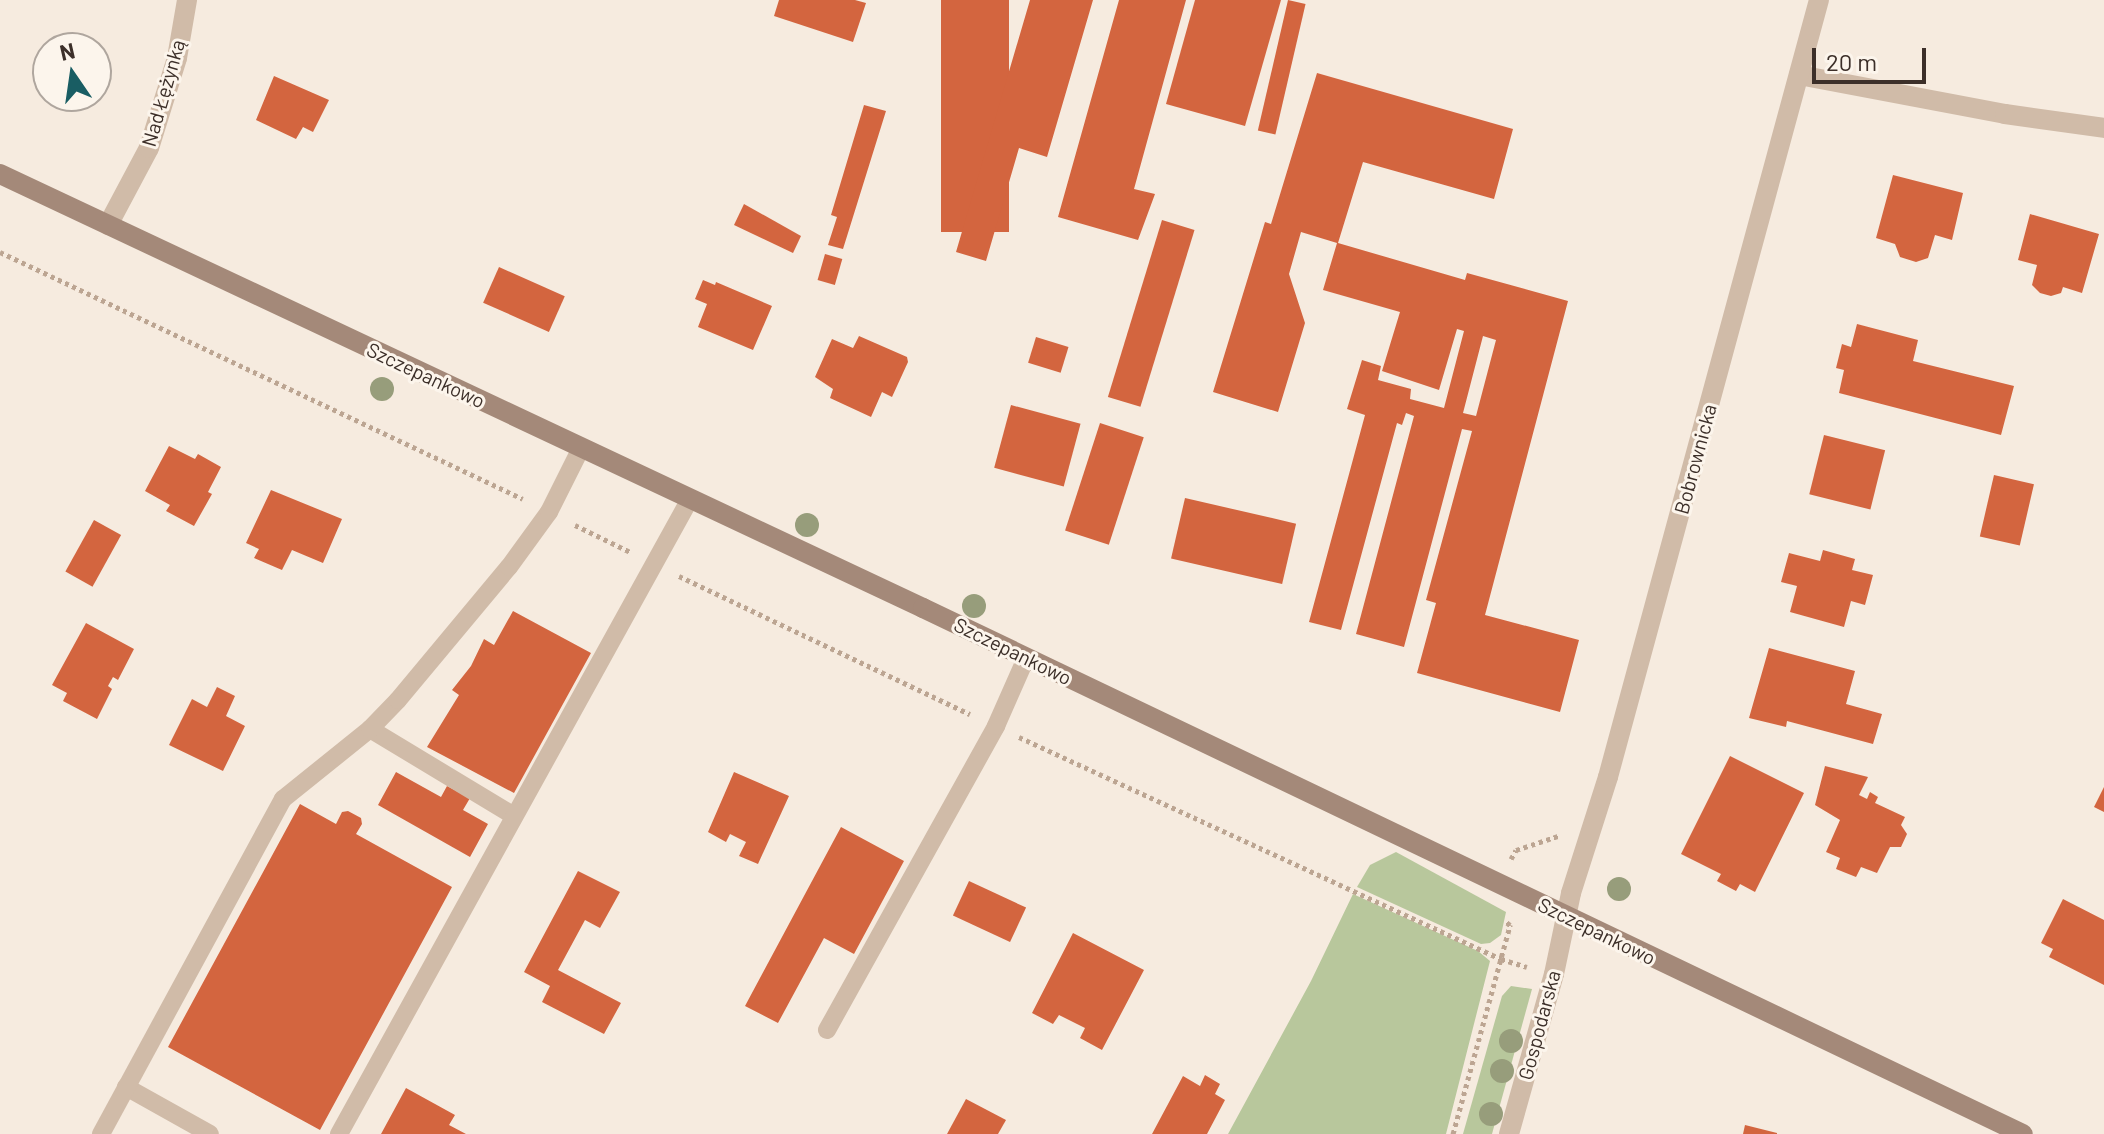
<!DOCTYPE html>
<meta charset="utf-8">
<style>
body{margin:0}
#map{position:relative;width:2104px;height:1134px;overflow:hidden;background:#f6ebdf;font-family:Barlow,sans-serif}
div>[style]{position:absolute}
.green>*{inset:0;background:#b8c79c}
.building>*{inset:0;background:#d3653f;transform-origin:0 0}
.path>*{height:5px;margin-top:-2.5px;transform-origin:0;background:repeating-linear-gradient(90deg,#bca592 0 4px,transparent 0 8px)}
.lane>*{height:18px;margin:-9px;padding:0 9px;transform-origin:9px;border-radius:9px;background:#d0bba8}
.street>*{height:20px;margin:-10px;padding:0 10px;transform-origin:10px;border-radius:10px;background:#d0bba8}
.secondary>*{height:20px;margin:-10px;padding:0 10px;transform-origin:10px;border-radius:10px;background:#a48979}
.trees>*{width:24px;height:24px;margin:-12px;border-radius:50%;background:#979d7b}
span{translate:-50% -50%;white-space:nowrap;text-align:center;line-height:1.15;-webkit-text-stroke:6px #fcf5ec;paint-order:stroke}
.street-label{font-size:20px;color:#3c2f29}
.north{position:absolute;left:32px;top:32px;width:80px;height:80px;box-sizing:border-box;background:#fcf5ec;border:2px solid #afa69e;border-radius:50%;rotate:347deg;font-size:22px;font-weight:700;line-height:32px;text-align:center;color:#3c2f29}
.north::after{content:'';display:block;margin:auto;width:28px;height:36px;background:#195d63;clip-path:polygon(50% 0,100% 100%,50% 72%,0 100%)}
.scale{position:absolute;left:1812px;top:48px;width:114px;height:36px;box-sizing:border-box;border:4px solid #3c2f29;border-top:0;padding-left:10px;font-size:24px;line-height:28px;white-space:nowrap;color:#3c2f29;-webkit-text-stroke:6px #fcf5ec;paint-order:stroke}
</style>
<div id="map">
<div class="green">
<div style="clip-path:polygon(1396px 852px,1506px 912px,1501px 935px,1490px 943px,1481px 944px,1357px 887px,1370px 865px)"></div>
<div style="clip-path:polygon(1353px 894px,1478px 951px,1490px 961px,1446px 1134px,1228px 1134px,1311px 981px)"></div>
<div style="clip-path:polygon(1511px 986px,1532px 989px,1492px 1134px,1463px 1134px,1502px 996px)"></div>
</div>
<div class="building">
<div style="clip-path:polygon(779px 0,855px 0,866px 3px,853px 42px,774px 16px)"></div>
<div style="left:941px;top:0;width:68px;height:232px"></div>
<div style="clip-path:polygon(1030px 0,1093px 0,1047px 157px,1019px 148px,986px 261px,956px 252px)"></div>
<div style="clip-path:polygon(1119px 0,1186px 0,1134px 189px,1155px 194px,1138px 240px,1058px 217px)"></div>
<div style="clip-path:polygon(1195px 0,1281px 0,1245px 126px,1166px 104px)"></div>
<div style="left:1288px;top:0;width:18px;height:134px;rotate:13deg"></div>
<div style="clip-path:polygon(evenodd,1317px 73px,1513px 129px,1494px 199px,1363px 162px,1338px 243px,1465px 280px,1467px 273px,1568px 301px,1485px 615px,1579px 640px,1560px 712px,1417px 673px,1436px 603px,1426px 600px,1472px 431px,1462px 429px,1404px 647px,1356px 634px,1414px 416px,1406px 413px,1402px 425px,1397px 423px,1341px 630px,1309px 622px,1365px 415px,1347px 409px,1362px 360px,1381px 366px,1378px 380px,1411px 389px,1410px 399px,1444px 408px,1464px 331px,1457px 329px,1439px 390px,1382px 371px,1400px 312px,1323px 290px,1337px 243px,1301px 232px,1289px 274px,1305px 323px,1278px 412px,1213px 392px,1265px 222px,1271px 224px,1317px 73px,1483px 336px,1496px 340px,1476px 416px,1463px 413px,1483px 336px)"></div>
<div style="clip-path:polygon(274px 76px,329px 100px,313px 132px,303px 127px,296px 139px,256px 120px)"></div>
<div style="clip-path:polygon(864px 105px,886px 111px,843px 249px,828px 245px,837px 217px,831px 215px)"></div>
<div style="clip-path:polygon(1893px 175px,1963px 193px,1952px 240px,1935px 235px,1928px 258px,1916px 262px,1900px 257px,1895px 244px,1876px 238px)"></div>
<div style="clip-path:polygon(744px 204px,801px 236px,793px 253px,734px 225px)"></div>
<div style="clip-path:polygon(2030px 214px,2099px 234px,2082px 293px,2063px 287px,2061px 293px,2051px 296px,2040px 293px,2032px 285px,2037px 265px,2018px 260px)"></div>
<div style="left:1162px;top:220px;width:34px;height:185px;rotate:17deg"></div>
<div style="left:825px;top:254px;width:18px;height:27px;rotate:16deg"></div>
<div style="left:499px;top:267px;width:72px;height:39px;rotate:24deg"></div>
<div style="clip-path:polygon(703px 280px,715px 285px,716px 282px,772px 306px,753px 350px,698px 327px,707px 304px,695px 299px)"></div>
<div style="clip-path:polygon(1857px 324px,1918px 340px,1913px 361px,2014px 386px,2001px 435px,1839px 393px,1844px 370px,1836px 368px,1842px 344px,1851px 347px)"></div>
<div style="clip-path:polygon(859px 336px,907px 357px,908px 362px,892px 397px,882px 392px,871px 417px,830px 398px,833px 389px,815px 377px,832px 339px,853px 348px)"></div>
<div style="left:1036px;top:337px;width:34px;height:27px;rotate:17deg"></div>
<div style="left:1011px;top:405px;width:72px;height:65px;rotate:15deg"></div>
<div style="left:1100px;top:423px;width:46px;height:113px;rotate:18deg"></div>
<div style="left:1824px;top:435px;width:63px;height:61px;rotate:14deg"></div>
<div style="clip-path:polygon(169px 446px,195px 459px,198px 454px,221px 467px,208px 492px,212px 494px,194px 526px,166px 511px,170px 505px,145px 491px)"></div>
<div style="left:1994px;top:475px;width:41px;height:63px;rotate:13deg"></div>
<div style="clip-path:polygon(271px 490px,342px 519px,323px 563px,292px 550px,282px 570px,254px 558px,259px 549px,246px 543px)"></div>
<div style="left:1185px;top:498px;width:114px;height:62px;rotate:13deg"></div>
<div style="left:94px;top:520px;width:31px;height:59px;rotate:29deg"></div>
<div style="clip-path:polygon(1823px 550px,1855px 559px,1852px 570px,1873px 575px,1865px 605px,1851px 601px,1844px 627px,1790px 612px,1797px 586px,1781px 582px,1789px 553px,1820px 561px)"></div>
<div style="clip-path:polygon(513px 611px,591px 653px,514px 793px,427px 747px,459px 695px,452px 690px,471px 666px,484px 639px,494px 645px)"></div>
<div style="clip-path:polygon(86px 623px,134px 649px,118px 680px,113px 677px,108px 686px,112px 689px,97px 719px,63px 701px,67px 693px,52px 685px)"></div>
<div style="clip-path:polygon(1769px 648px,1855px 671px,1846px 704px,1882px 714px,1873px 744px,1787px 721px,1786px 727px,1749px 718px)"></div>
<div style="clip-path:polygon(217px 687px,235px 696px,226px 716px,245px 726px,223px 771px,169px 745px,192px 699px,207px 707px)"></div>
<div style="clip-path:polygon(1730px 756px,1804px 793px,1755px 892px,1740px 884px,1736px 891px,1717px 881px,1721px 874px,1681px 854px)"></div>
<div style="clip-path:polygon(1825px 766px,1868px 777px,1859px 795px,1867px 799px,1870px 792px,1878px 797px,1875px 803px,1905px 817px,1901px 825px,1907px 834px,1901px 847px,1890px 847px,1877px 873px,1861px 867px,1856px 877px,1836px 869px,1840px 858px,1826px 852px,1840px 820px,1815px 805px)"></div>
<div style="clip-path:polygon(396px 772px,441px 797px,447px 786px,470px 798px,463px 810px,488px 824px,470px 857px,378px 805px)"></div>
<div style="clip-path:polygon(734px 772px,789px 796px,758px 864px,739px 856px,746px 842px,730px 834px,726px 842px,708px 832px)"></div>
<div style="clip-path:polygon(2104px 787px,2104px 812px,2094px 807px)"></div>
<div style="clip-path:polygon(300px 804px,336px 824px,342px 812px,348px 811px,361px 818px,362px 824px,356px 834px,452px 887px,320px 1130px,168px 1047px)"></div>
<div style="clip-path:polygon(841px 827px,904px 861px,854px 954px,824px 938px,778px 1023px,745px 1006px)"></div>
<div style="clip-path:polygon(578px 871px,620px 892px,600px 928px,585px 920px,558px 970px,621px 1003px,604px 1034px,542px 1002px,550px 986px,524px 972px)"></div>
<div style="left:969px;top:881px;width:63px;height:38px;rotate:25deg"></div>
<div style="clip-path:polygon(2063px 899px,2104px 920px,2104px 985px,2049px 957px,2053px 949px,2041px 943px)"></div>
<div style="clip-path:polygon(1073px 933px,1144px 970px,1102px 1050px,1080px 1038px,1085px 1028px,1059px 1015px,1053px 1024px,1032px 1013px)"></div>
<div style="clip-path:polygon(1205px 1075px,1220px 1084px,1215px 1094px,1225px 1100px,1207px 1134px,1152px 1134px,1183px 1076px,1200px 1086px)"></div>
<div style="clip-path:polygon(406px 1088px,455px 1115px,449px 1125px,466px 1134px,381px 1134px)"></div>
<div style="clip-path:polygon(966px 1099px,1006px 1120px,998px 1134px,947px 1134px)"></div>
<div style="clip-path:polygon(1745px 1125px,1777px 1133px,1777px 1134px,1743px 1134px)"></div>
</div>
<div class="path">
<div style="left:0;top:252px;width:578px;rotate:25.28deg"></div>
<div style="left:575px;top:525px;width:61px;rotate:26.1deg"></div>
<div style="left:679px;top:576px;width:322px;rotate:25.4deg"></div>
<div style="left:1019px;top:737px;width:531px;rotate:24.73deg"></div>
<div style="left:1501px;top:959px;width:27px;rotate:17deg"></div>
<div style="left:1511px;top:859px;width:10px;rotate:-61deg"></div>
<div style="left:1516px;top:850px;width:47px;rotate:-18.4deg"></div>
<div style="left:1453px;top:1134px;width:217px;rotate:-74.7deg"></div>
<div style="left:1510px;top:925px;width:6px;rotate:-141deg"></div>
</div>
<div class="lane">
<div style="left:370px;top:729px;width:168px;rotate:31.1deg"></div>
<div style="left:827px;top:1030px;width:348px;rotate:-60.9deg"></div>
<div style="left:996px;top:726px;width:74px;rotate:-66.2deg"></div>
<div style="left:126px;top:1087px;width:96px;rotate:29.2deg"></div>
<div style="left:101px;top:1134px;width:381px;rotate:-61.5deg"></div>
<div style="left:283px;top:799px;width:112px;rotate:-38.8deg"></div>
<div style="left:370px;top:729px;width:40px;rotate:-46deg"></div>
<div style="left:398px;top:700px;width:173px;rotate:-50.2deg"></div>
<div style="left:509px;top:567px;width:68px;rotate:-54deg"></div>
<div style="left:549px;top:512px;width:72px;rotate:-63.4deg"></div>
<div style="left:339px;top:1134px;width:726px;rotate:-61.07deg"></div>
</div>
<div class="street">
<div style="left:1799px;top:75px;width:210px;rotate:10.7deg"></div>
<div style="left:2005px;top:114px;width:100px;rotate:8deg"></div>
<div style="left:108px;top:225px;width:87px;rotate:-62deg"></div>
<div style="left:149px;top:148px;width:94px;rotate:-72.7deg"></div>
<div style="left:177px;top:58px;width:59px;rotate:-80.2deg"></div>
<div style="left:1509px;top:1134px;width:166px;rotate:-74.3deg"></div>
<div style="left:1554px;top:974px;width:83px;rotate:-78.1deg"></div>
<div style="left:1571px;top:893px;width:122px;rotate:-72.3deg"></div>
<div style="left:1608px;top:777px;width:805px;rotate:-74.81deg"></div>
</div>
<div class="secondary">
<div style="left:0;top:174px;width:1020px;rotate:25.18deg"></div>
<div style="left:923px;top:608px;width:1219px;rotate:25.56deg"></div>
</div>
<div class="trees">
<div style="left:382px;top:389px"></div>
<div style="left:807px;top:525px"></div>
<div style="left:974px;top:606px"></div>
<div style="left:1619px;top:889px"></div>
<div style="left:1511px;top:1041px"></div>
<div style="left:1502px;top:1071px"></div>
<div style="left:1491px;top:1114px"></div>
</div>
<div class="street-label">
<span style="left:163px;top:93px;rotate:-74deg">Nad Łężynką</span>
<span style="left:426px;top:375px;rotate:25deg">Szczepankowo</span>
<span style="left:1695px;top:459px;rotate:-75deg">Bobrownicka</span>
<span style="left:1013px;top:651px;rotate:26deg">Szczepankowo</span>
<span style="left:1597px;top:931px;rotate:26deg">Szczepankowo</span>
<span style="left:1539px;top:1025px;rotate:-75deg">Gospodarska</span>
</div>
<div class="north">N</div>
<div class="scale">20 m</div>
</div>
